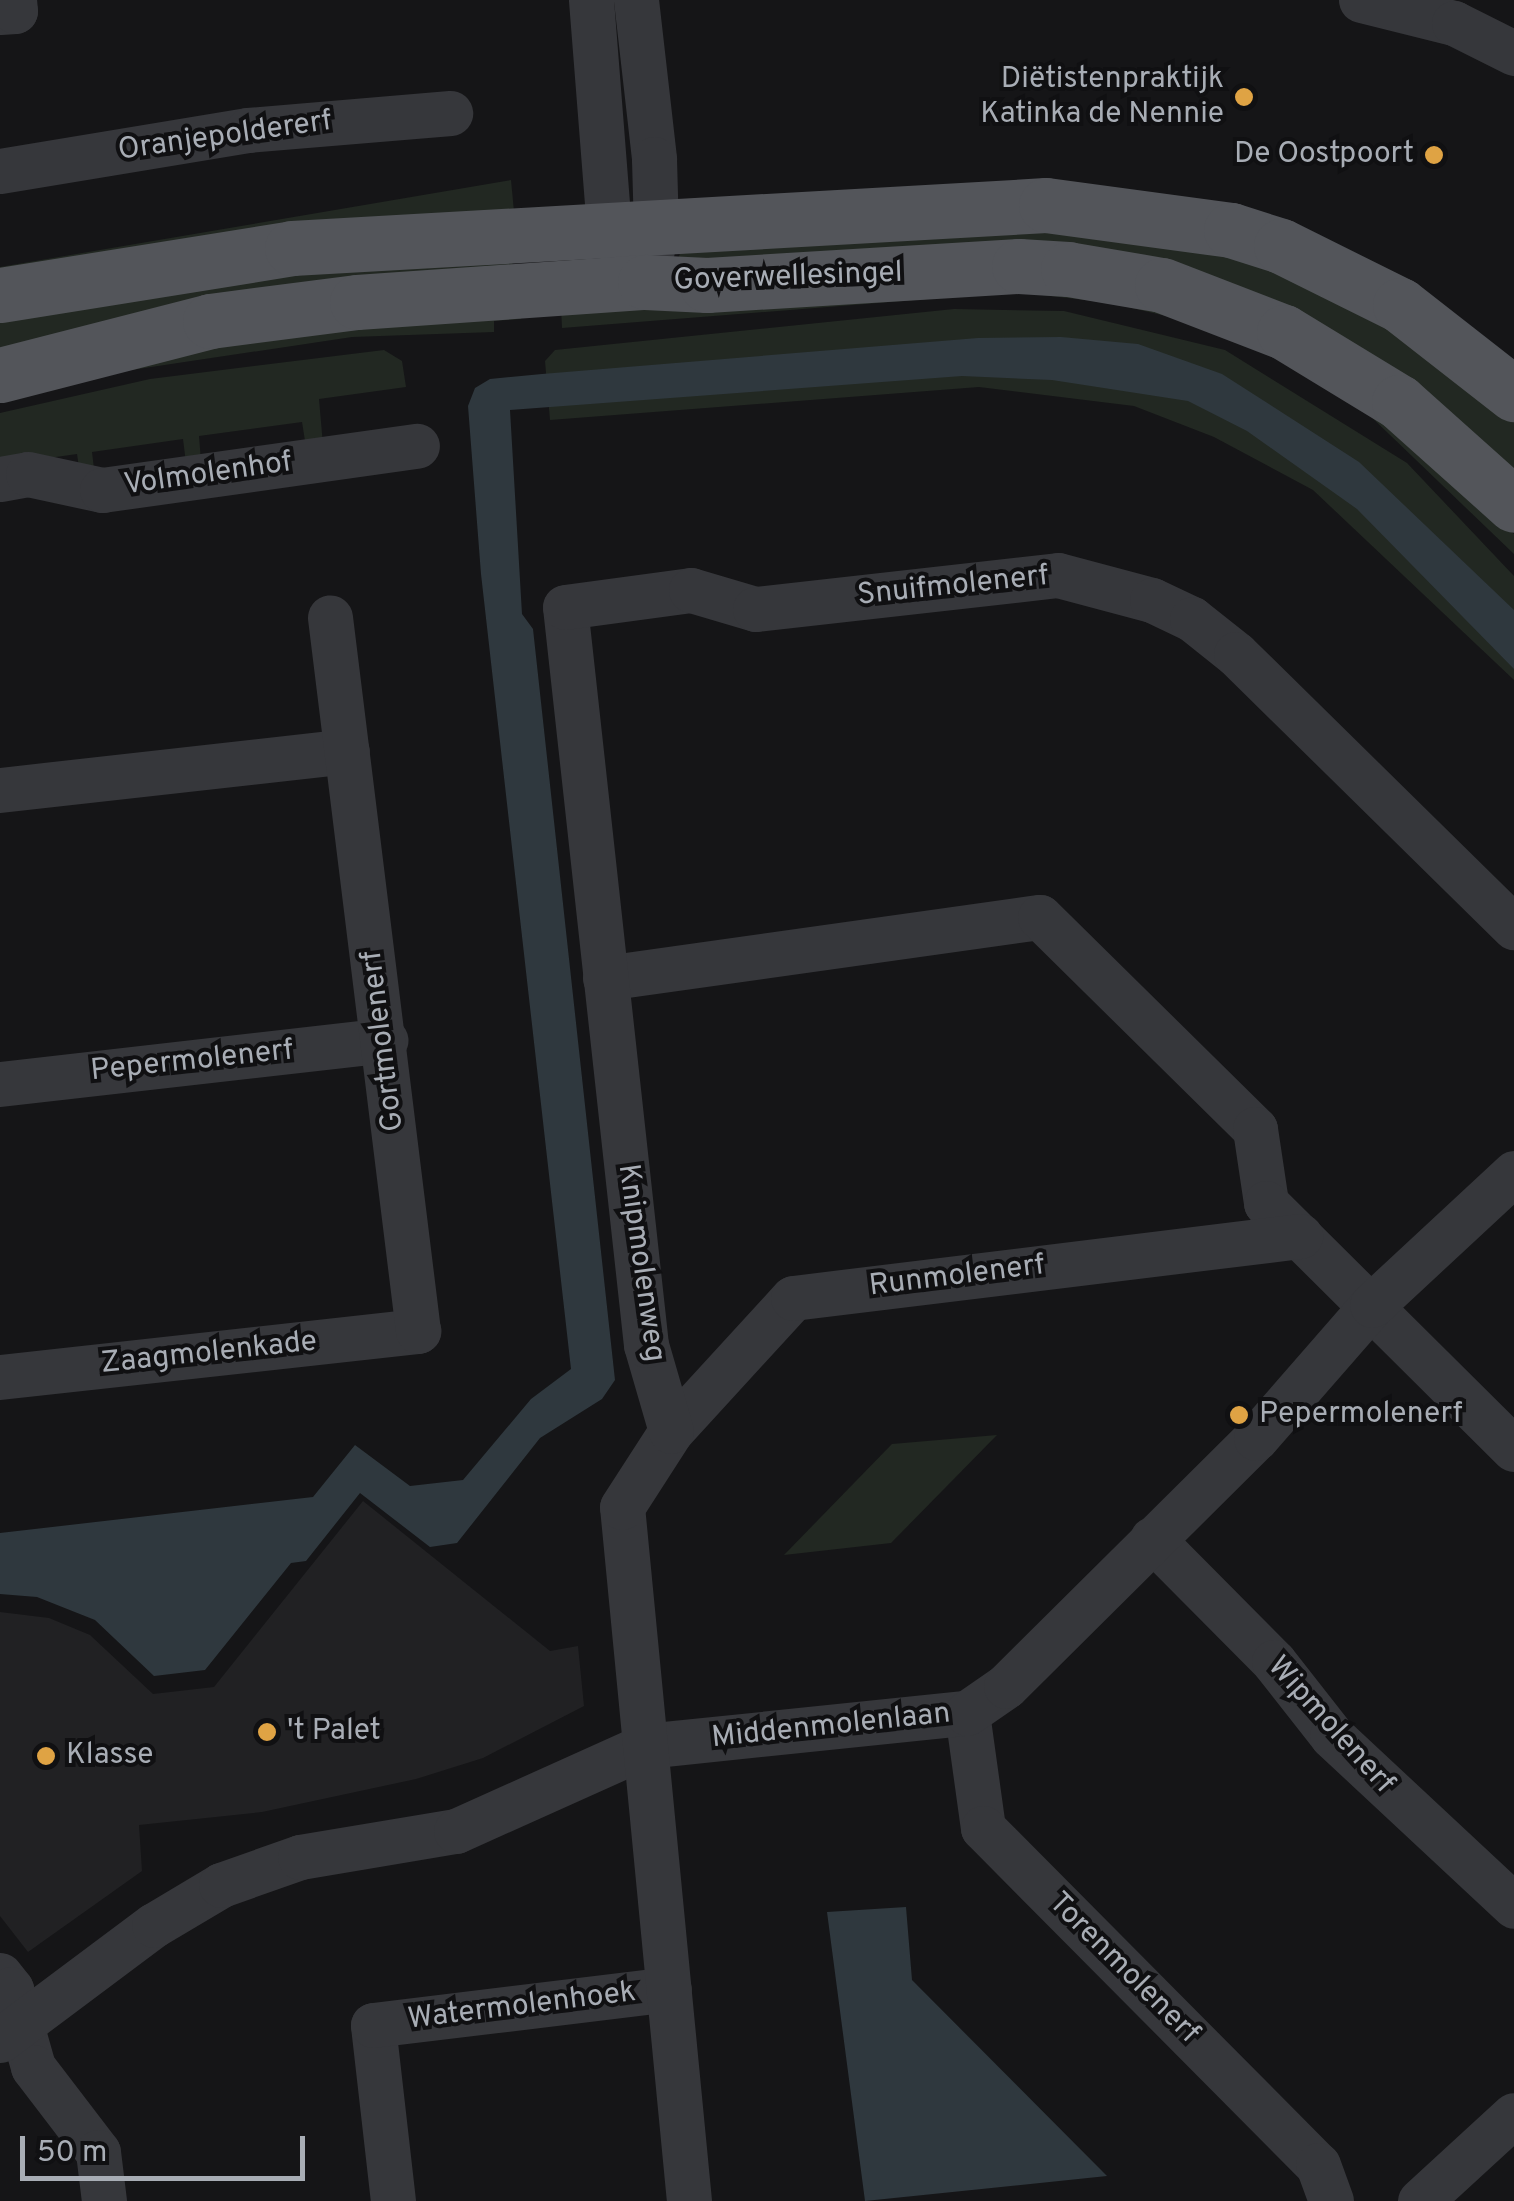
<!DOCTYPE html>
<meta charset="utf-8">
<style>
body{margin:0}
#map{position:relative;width:1514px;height:2201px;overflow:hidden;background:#151517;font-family:Overpass,sans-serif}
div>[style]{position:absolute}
.built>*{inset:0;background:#212123}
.green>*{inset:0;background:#222822}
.water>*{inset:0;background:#2f383e}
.minor>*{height:45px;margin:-22.5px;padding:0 22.5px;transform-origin:22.5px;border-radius:22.5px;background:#36373b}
.major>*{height:55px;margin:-27.5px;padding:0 27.5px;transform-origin:27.5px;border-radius:27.5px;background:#53555a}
.dots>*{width:28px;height:28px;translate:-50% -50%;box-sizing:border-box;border:5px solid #101012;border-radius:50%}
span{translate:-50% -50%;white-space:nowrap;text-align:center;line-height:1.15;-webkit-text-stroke:8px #101012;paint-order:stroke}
.poi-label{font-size:30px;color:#a8adb5}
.right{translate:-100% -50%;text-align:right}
.left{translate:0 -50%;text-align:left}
.street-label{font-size:30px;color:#a8adb5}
.scale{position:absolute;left:20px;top:2136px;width:285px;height:45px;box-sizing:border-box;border:5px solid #a8adb5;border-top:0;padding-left:12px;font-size:30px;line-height:35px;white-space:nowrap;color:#a8adb5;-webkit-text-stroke:8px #101012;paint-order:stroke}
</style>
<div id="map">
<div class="built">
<div style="clip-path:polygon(363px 1501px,550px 1651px,578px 1646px,584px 1706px,483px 1758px,416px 1779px,262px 1812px,139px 1825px,142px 1871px,28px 1952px,0 1916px,0 1612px,49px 1618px,90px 1635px,153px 1694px,214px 1687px)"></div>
</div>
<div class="green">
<div style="clip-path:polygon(511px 180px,514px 212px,0 283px,0 267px)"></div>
<div style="clip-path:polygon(1007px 225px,1290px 261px,1514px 414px,1514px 473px,1195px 284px,678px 261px,682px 244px)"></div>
<div style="clip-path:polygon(511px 248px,513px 270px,0 362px,0 306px)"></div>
<div style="clip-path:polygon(1027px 278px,1206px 312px,1414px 432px,1514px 534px,1514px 554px,1365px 411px,1270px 353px,1208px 326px,1111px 303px,1016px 292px,562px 328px,561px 307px)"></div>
<div style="clip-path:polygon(954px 309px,1064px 311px,1225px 350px,1407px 463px,1514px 576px,1514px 680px,1313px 490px,1214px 437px,1134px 406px,979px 387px,550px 420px,545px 361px,555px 350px)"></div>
<div style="clip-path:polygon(520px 310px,521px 319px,494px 321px,494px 332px,352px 337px,78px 378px,193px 343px)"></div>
<div style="clip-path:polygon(384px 350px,402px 361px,406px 387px,319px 399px,323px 445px,306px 447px,302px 422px,199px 436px,201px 461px,186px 463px,183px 439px,92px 452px,95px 477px,80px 474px,77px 454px,0 465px,0 413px,150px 379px)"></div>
<div style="clip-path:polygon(997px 1435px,891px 1543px,784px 1555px,892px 1444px)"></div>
</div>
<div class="water">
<div style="clip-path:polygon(1061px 337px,1138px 344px,1222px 374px,1359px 462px,1514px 610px,1514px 669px,1357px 509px,1247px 431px,1188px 401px,1052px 380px,962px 376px,510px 410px,522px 614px,533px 629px,615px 1380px,602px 1399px,540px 1438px,457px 1543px,430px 1547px,360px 1493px,306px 1561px,291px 1563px,205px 1670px,154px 1676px,95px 1620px,37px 1597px,0 1594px,0 1533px,313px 1497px,355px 1445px,410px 1486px,463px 1480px,531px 1399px,571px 1369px,481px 574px,468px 406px,475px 388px,490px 379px,542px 374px,978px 338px)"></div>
<div style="clip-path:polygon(906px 1907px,912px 1980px,1107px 2176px,865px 2201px,827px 1912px)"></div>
</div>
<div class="minor">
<div style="left:591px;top:0;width:231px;rotate:85.5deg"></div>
<div style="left:609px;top:230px;width:32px;rotate:55deg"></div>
<div style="left:636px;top:0;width:160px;rotate:83.5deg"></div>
<div style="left:654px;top:159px;width:70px;rotate:88.4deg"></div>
<div style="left:656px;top:229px;width:33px;rotate:101deg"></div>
<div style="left:1361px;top:0;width:96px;rotate:13.9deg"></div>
<div style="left:1454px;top:23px;width:67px;rotate:26.6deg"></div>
<div style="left:0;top:12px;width:15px;rotate:-4deg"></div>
<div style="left:15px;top:11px;width:11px;rotate:-95deg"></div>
<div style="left:0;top:171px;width:251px;rotate:-9.4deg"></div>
<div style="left:248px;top:130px;width:203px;rotate:-4.8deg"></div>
<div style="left:0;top:479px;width:28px;rotate:-10deg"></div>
<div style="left:28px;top:474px;width:76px;rotate:12.2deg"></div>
<div style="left:102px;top:490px;width:318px;rotate:-8deg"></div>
<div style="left:0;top:790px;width:349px;rotate:-6.4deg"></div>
<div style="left:605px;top:978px;width:439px;rotate:-8deg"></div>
<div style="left:1040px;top:917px;width:302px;rotate:44.6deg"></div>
<div style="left:1255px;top:1129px;width:75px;rotate:81.5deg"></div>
<div style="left:1266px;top:1203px;width:349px;rotate:44.8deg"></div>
<div style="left:0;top:1084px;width:388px;rotate:-6.5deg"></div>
<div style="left:0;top:1377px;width:421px;rotate:-6.3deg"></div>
<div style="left:418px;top:1331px;width:719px;rotate:-97.03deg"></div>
<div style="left:671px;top:1431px;width:180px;rotate:-47.5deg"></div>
<div style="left:793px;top:1298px;width:511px;rotate:-6.97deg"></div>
<div style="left:1152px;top:1539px;width:173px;rotate:45.2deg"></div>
<div style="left:1274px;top:1662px;width:94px;rotate:51.9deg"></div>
<div style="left:1332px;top:1736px;width:249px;rotate:43deg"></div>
<div style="left:967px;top:1713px;width:116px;rotate:82.1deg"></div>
<div style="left:983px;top:1828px;width:475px;rotate:45.2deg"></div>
<div style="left:1318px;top:2165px;width:38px;rotate:70deg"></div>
<div style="left:0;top:1975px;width:18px;rotate:52deg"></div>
<div style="left:11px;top:1989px;width:81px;rotate:74.2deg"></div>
<div style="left:33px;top:2067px;width:107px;rotate:52.6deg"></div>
<div style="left:98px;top:2152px;width:49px;rotate:83deg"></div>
<div style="left:0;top:2040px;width:192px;rotate:-36.8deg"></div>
<div style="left:154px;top:1925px;width:78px;rotate:-30.8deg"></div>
<div style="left:221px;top:1885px;width:84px;rotate:-19.5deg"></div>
<div style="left:300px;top:1857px;width:158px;rotate:-9.5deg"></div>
<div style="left:456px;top:1831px;width:207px;rotate:-24.2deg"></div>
<div style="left:645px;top:1746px;width:324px;rotate:-5.9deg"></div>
<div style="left:967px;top:1713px;width:47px;rotate:-34.7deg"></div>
<div style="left:1006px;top:1686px;width:352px;rotate:-44.8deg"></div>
<div style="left:1256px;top:1438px;width:176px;rotate:-48.9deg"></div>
<div style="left:1372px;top:1305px;width:194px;rotate:-42.9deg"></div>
<div style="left:393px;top:2201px;width:177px;rotate:-96.5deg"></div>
<div style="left:373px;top:2025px;width:298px;rotate:-6.9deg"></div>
<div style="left:689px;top:2201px;width:697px;rotate:-95.51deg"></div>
<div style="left:622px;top:1507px;width:90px;rotate:-57.2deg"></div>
<div style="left:671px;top:1431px;width:90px;rotate:-106.2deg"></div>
<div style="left:646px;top:1345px;width:742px;rotate:-96.26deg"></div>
<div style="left:565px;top:607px;width:127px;rotate:-7.7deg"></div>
<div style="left:691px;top:590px;width:67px;rotate:16.5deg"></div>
<div style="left:755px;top:609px;width:305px;rotate:-6.4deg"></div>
<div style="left:1058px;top:575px;width:97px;rotate:14.9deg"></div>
<div style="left:1152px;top:600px;width:44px;rotate:25.4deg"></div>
<div style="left:1192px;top:619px;width:56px;rotate:38.5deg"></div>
<div style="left:1236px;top:654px;width:390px;rotate:44.5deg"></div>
<div style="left:1420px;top:2201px;width:127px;rotate:-42.5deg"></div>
</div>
<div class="major">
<div style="left:0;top:295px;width:296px;rotate:-9.1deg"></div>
<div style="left:292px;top:248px;width:755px;rotate:-3.26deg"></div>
<div style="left:1046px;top:205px;width:187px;rotate:7.7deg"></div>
<div style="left:1231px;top:230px;width:52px;rotate:17.7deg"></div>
<div style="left:1281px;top:246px;width:133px;rotate:26.4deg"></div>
<div style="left:1400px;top:305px;width:145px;rotate:38deg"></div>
<div style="left:0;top:375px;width:217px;rotate:-14.4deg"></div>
<div style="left:210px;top:321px;width:148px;rotate:-7.4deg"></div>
<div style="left:357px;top:302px;width:289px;rotate:-4deg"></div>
<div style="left:645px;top:282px;width:62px;rotate:2.8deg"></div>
<div style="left:707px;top:285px;width:313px;rotate:-3.5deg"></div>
<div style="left:1019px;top:266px;width:49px;rotate:3.5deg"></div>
<div style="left:1068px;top:269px;width:95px;rotate:9.7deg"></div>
<div style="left:1162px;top:285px;width:131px;rotate:21.1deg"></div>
<div style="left:1284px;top:332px;width:135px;rotate:31.3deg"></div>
<div style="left:1399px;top:402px;width:154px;rotate:41.8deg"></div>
</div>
<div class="dots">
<div style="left:1244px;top:97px;background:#dfa344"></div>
<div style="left:1434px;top:155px;background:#dfa344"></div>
<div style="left:1239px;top:1415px;background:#dfa344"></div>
<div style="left:267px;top:1732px;background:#dfa344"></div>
<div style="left:46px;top:1756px;background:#dfa344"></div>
</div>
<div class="poi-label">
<span class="right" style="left:1224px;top:97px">Diëtistenpraktijk<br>Katinka de Nennie</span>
<span class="right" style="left:1414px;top:155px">De Oostpoort</span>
<span class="left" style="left:1259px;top:1415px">Pepermolenerf</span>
<span class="left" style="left:287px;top:1732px">'t Palet</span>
<span class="left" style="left:66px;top:1756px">Klasse</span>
</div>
<div class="street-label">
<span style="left:225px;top:137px;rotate:-8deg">Oranjepoldererf</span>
<span style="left:788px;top:278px;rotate:-2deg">Goverwellesingel</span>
<span style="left:208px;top:475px;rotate:-8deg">Volmolenhof</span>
<span style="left:953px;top:587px;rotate:-6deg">Snuifmolenerf</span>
<span style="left:384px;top:1041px;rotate:-97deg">Gortmolenerf</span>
<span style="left:192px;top:1062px;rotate:-6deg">Pepermolenerf</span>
<span style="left:640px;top:1263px;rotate:82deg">Knipmolenweg</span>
<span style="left:957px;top:1277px;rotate:-7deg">Runmolenerf</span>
<span style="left:209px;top:1354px;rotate:-6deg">Zaagmolenkade</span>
<span style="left:1330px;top:1726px;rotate:48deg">Wipmolenerf</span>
<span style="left:831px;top:1727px;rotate:-6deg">Middenmolenlaan</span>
<span style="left:1123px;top:1969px;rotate:45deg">Torenmolenerf</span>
<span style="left:522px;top:2007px;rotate:-7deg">Watermolenhoek</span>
</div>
<div class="scale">50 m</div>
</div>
